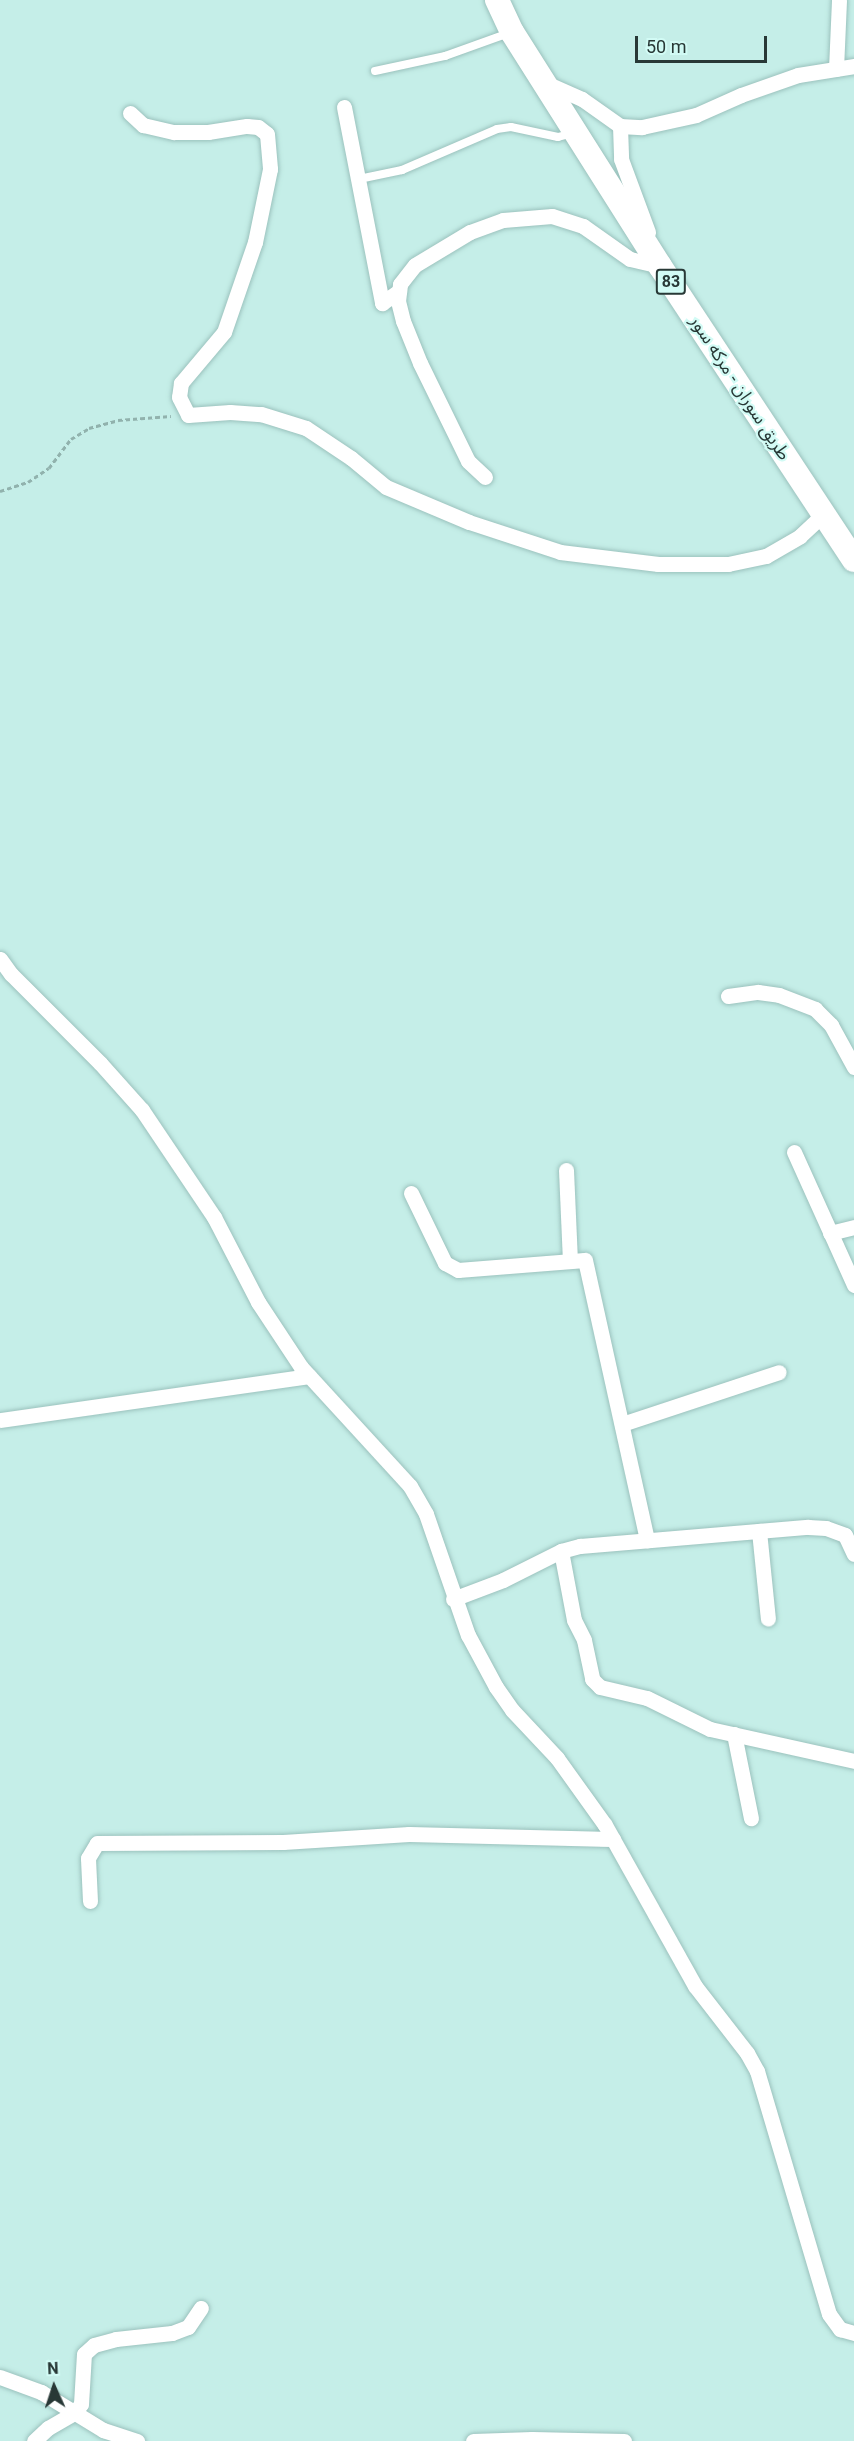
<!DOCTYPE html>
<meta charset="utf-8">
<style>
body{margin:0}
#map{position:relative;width:854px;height:2441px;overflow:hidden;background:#c5eee8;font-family:Roboto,"Noto Sans Arabic",sans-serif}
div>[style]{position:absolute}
.path>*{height:3px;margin-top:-1.5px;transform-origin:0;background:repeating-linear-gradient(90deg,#91b2ad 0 4.5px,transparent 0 7.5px)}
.roads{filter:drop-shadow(0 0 2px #9bc2bd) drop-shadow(0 0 2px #9bc2bd)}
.lane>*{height:8px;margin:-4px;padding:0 4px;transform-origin:4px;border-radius:4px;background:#fff}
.street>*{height:15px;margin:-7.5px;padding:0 7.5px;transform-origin:7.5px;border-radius:7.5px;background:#fff}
.primary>*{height:24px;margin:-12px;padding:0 12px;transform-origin:12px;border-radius:12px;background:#fff}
span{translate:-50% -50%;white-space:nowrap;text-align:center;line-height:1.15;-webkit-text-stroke:4.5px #d2fbf5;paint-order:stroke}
.shield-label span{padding:2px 4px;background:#d2fbf5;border:2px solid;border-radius:4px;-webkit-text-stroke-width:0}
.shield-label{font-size:16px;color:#283836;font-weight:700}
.street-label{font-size:18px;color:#283836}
.north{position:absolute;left:24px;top:2357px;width:60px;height:60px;-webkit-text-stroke:4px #d2fbf5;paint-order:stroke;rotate:357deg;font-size:16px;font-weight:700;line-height:24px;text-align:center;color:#283836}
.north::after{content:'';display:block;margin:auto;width:21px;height:27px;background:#283836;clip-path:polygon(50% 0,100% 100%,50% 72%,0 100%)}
.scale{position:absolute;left:635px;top:36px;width:132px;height:27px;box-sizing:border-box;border:3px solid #283836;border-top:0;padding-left:8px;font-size:18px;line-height:21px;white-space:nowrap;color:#283836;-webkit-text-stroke:4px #d2fbf5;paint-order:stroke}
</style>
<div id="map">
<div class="path">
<div style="left:0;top:491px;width:29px;rotate:-18deg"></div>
<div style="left:28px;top:482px;width:25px;rotate:-34deg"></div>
<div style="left:49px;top:468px;width:36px;rotate:-53deg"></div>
<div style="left:71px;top:439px;width:21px;rotate:-31deg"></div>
<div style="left:89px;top:428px;width:30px;rotate:-15deg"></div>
<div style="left:118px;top:420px;width:53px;rotate:-4.3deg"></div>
</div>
<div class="roads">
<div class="lane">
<div style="left:375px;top:71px;width:72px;rotate:-12.1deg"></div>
<div style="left:445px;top:56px;width:68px;rotate:-19.8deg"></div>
<div style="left:359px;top:179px;width:44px;rotate:-11.8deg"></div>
<div style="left:402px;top:170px;width:103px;rotate:-23.3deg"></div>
<div style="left:497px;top:129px;width:14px;rotate:-8deg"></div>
<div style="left:511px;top:127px;width:48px;rotate:12deg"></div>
<div style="left:558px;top:137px;width:16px;rotate:-15deg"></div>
</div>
<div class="street">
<div style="left:836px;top:69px;width:69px;rotate:-87.5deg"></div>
<div style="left:546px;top:83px;width:39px;rotate:24deg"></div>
<div style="left:582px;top:99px;width:47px;rotate:35.4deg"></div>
<div style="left:620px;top:126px;width:22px;rotate:3deg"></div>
<div style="left:642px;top:127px;width:55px;rotate:-12.5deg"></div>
<div style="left:696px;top:115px;width:49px;rotate:-24deg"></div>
<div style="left:741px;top:95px;width:60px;rotate:-19.3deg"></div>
<div style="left:798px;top:75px;width:57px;rotate:-9.1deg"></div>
<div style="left:344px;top:107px;width:200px;rotate:79deg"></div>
<div style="left:382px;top:303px;width:21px;rotate:-35deg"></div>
<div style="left:130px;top:113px;width:18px;rotate:43deg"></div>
<div style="left:143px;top:125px;width:32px;rotate:13deg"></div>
<div style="left:174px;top:132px;width:34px"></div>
<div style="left:208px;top:132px;width:39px;rotate:-9deg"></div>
<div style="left:247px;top:126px;width:11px;rotate:5deg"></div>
<div style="left:258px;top:127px;width:11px;rotate:38deg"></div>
<div style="left:267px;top:134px;width:35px;rotate:85deg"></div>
<div style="left:270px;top:169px;width:75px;rotate:101.6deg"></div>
<div style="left:255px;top:242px;width:95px;rotate:109deg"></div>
<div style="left:224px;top:332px;width:67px;rotate:130.1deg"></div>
<div style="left:181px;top:383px;width:14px;rotate:98deg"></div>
<div style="left:179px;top:397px;width:20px;rotate:63deg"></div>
<div style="left:188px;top:415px;width:42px;rotate:-4.1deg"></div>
<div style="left:230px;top:412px;width:31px;rotate:4deg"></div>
<div style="left:261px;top:414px;width:47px;rotate:17.3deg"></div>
<div style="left:306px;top:428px;width:54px;rotate:33.7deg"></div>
<div style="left:351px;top:458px;width:45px;rotate:39.6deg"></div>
<div style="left:386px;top:487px;width:90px;rotate:22.9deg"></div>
<div style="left:469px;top:522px;width:96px;rotate:18.2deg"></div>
<div style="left:560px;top:552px;width:99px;rotate:7deg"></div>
<div style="left:658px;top:564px;width:70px"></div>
<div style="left:728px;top:564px;width:39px;rotate:-12deg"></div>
<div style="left:766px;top:556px;width:39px;rotate:-30deg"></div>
<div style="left:800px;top:536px;width:33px;rotate:-43deg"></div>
<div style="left:620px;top:126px;width:33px;rotate:88deg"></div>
<div style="left:621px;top:159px;width:78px;rotate:69.7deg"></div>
<div style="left:485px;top:477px;width:23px;rotate:-137deg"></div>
<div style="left:468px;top:461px;width:109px;rotate:-116.1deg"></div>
<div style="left:420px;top:363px;width:45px;rotate:-112deg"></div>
<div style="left:403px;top:321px;width:21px;rotate:-104deg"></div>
<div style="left:398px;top:301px;width:17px;rotate:-83deg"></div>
<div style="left:400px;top:284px;width:24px;rotate:-52deg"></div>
<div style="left:415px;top:265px;width:64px;rotate:-31deg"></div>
<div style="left:470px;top:232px;width:35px;rotate:-20deg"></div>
<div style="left:503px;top:220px;width:49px;rotate:-4.7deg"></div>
<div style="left:552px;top:216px;width:33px;rotate:18deg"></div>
<div style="left:583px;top:226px;width:57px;rotate:35.1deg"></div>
<div style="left:630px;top:259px;width:31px;rotate:13deg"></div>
<div style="left:0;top:959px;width:19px;rotate:54deg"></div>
<div style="left:11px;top:974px;width:126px;rotate:45deg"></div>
<div style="left:100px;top:1063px;width:63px;rotate:48.2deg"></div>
<div style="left:142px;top:1110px;width:129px;rotate:56.1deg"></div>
<div style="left:214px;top:1217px;width:96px;rotate:62.6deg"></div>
<div style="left:258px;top:1302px;width:78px;rotate:56.5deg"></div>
<div style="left:301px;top:1367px;width:161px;rotate:47.5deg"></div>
<div style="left:410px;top:1486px;width:32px;rotate:60deg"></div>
<div style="left:426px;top:1514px;width:128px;rotate:70.9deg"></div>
<div style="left:468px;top:1635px;width:59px;rotate:61.7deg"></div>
<div style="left:496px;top:1687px;width:28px;rotate:55deg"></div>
<div style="left:512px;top:1710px;width:66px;rotate:46.8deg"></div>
<div style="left:557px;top:1758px;width:82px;rotate:54.4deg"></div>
<div style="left:605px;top:1825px;width:184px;rotate:60.8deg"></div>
<div style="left:695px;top:1986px;width:85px;rotate:52.2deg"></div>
<div style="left:747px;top:2053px;width:21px;rotate:61deg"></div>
<div style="left:757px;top:2071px;width:253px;rotate:73.5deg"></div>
<div style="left:829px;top:2314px;width:19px;rotate:54deg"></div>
<div style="left:840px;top:2329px;width:15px;rotate:16deg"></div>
<div style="left:728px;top:996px;width:30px;rotate:-8deg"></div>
<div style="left:758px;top:992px;width:21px;rotate:8deg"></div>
<div style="left:779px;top:995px;width:39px;rotate:21deg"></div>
<div style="left:815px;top:1009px;width:23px;rotate:45deg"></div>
<div style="left:831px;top:1025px;width:48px;rotate:61.3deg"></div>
<div style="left:794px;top:1152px;width:146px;rotate:65.7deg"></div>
<div style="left:566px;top:1170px;width:91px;rotate:87.5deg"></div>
<div style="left:411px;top:1193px;width:78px;rotate:64.1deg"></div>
<div style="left:445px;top:1263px;width:15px;rotate:28deg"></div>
<div style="left:458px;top:1270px;width:127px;rotate:-4.5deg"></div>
<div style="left:585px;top:1260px;width:287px;rotate:77.5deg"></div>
<div style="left:830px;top:1233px;width:25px;rotate:-14deg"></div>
<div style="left:0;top:1420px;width:312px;rotate:-8.1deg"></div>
<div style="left:622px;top:1424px;width:165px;rotate:-18.3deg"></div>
<div style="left:759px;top:1531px;width:88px;rotate:84.2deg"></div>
<div style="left:561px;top:1551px;width:70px;rotate:79.3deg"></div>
<div style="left:574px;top:1620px;width:22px;rotate:63deg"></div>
<div style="left:584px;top:1640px;width:40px;rotate:78deg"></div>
<div style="left:592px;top:1679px;width:11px;rotate:45deg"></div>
<div style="left:600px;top:1687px;width:48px;rotate:13.2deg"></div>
<div style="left:647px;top:1698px;width:70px;rotate:26.2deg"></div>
<div style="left:710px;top:1729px;width:148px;rotate:12.5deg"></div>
<div style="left:453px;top:1599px;width:53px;rotate:-20.8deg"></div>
<div style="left:503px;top:1580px;width:65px;rotate:-26.6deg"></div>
<div style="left:561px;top:1551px;width:20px;rotate:-15deg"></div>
<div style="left:580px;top:1546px;width:229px;rotate:-4.8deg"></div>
<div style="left:808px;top:1527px;width:18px;rotate:3deg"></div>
<div style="left:826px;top:1528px;width:20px;rotate:20deg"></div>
<div style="left:845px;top:1535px;width:21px;rotate:65deg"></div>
<div style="left:734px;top:1734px;width:86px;rotate:78.6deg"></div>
<div style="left:90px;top:1901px;width:43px;rotate:-92.7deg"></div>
<div style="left:88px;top:1858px;width:17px;rotate:-59deg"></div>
<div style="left:97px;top:1843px;width:186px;rotate:-0.3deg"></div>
<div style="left:283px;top:1842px;width:126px;rotate:-3.6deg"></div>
<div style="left:409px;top:1834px;width:204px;rotate:1.4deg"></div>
<div style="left:0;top:2377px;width:44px;rotate:20.1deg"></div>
<div style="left:41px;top:2392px;width:73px;rotate:31.5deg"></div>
<div style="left:103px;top:2430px;width:36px;rotate:18deg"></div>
<div style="left:34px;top:2441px;width:19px;rotate:-43deg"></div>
<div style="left:48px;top:2428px;width:30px;rotate:-30deg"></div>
<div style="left:74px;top:2413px;width:11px;rotate:-52deg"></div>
<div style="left:81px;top:2404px;width:50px;rotate:-86.6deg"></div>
<div style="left:84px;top:2354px;width:13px;rotate:-42deg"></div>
<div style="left:94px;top:2345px;width:23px;rotate:-15deg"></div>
<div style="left:116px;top:2339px;width:56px;rotate:-6.1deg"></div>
<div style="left:172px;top:2333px;width:17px;rotate:-21deg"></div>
<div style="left:188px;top:2327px;width:23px;rotate:-56deg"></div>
<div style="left:473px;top:2441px;width:59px;rotate:-1.9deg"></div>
<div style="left:532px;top:2439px;width:92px;rotate:1.2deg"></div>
</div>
<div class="primary">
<div style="left:497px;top:0;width:35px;rotate:65deg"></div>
<div style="left:512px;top:32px;width:277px;rotate:57.7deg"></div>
<div style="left:660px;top:266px;width:352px;rotate:56.6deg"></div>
</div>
</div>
<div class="shield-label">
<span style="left:671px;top:282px">83</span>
</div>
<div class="street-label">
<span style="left:740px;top:388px;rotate:57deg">طريق سوران - مركه سور</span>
</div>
<div class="north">N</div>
<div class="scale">50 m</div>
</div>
